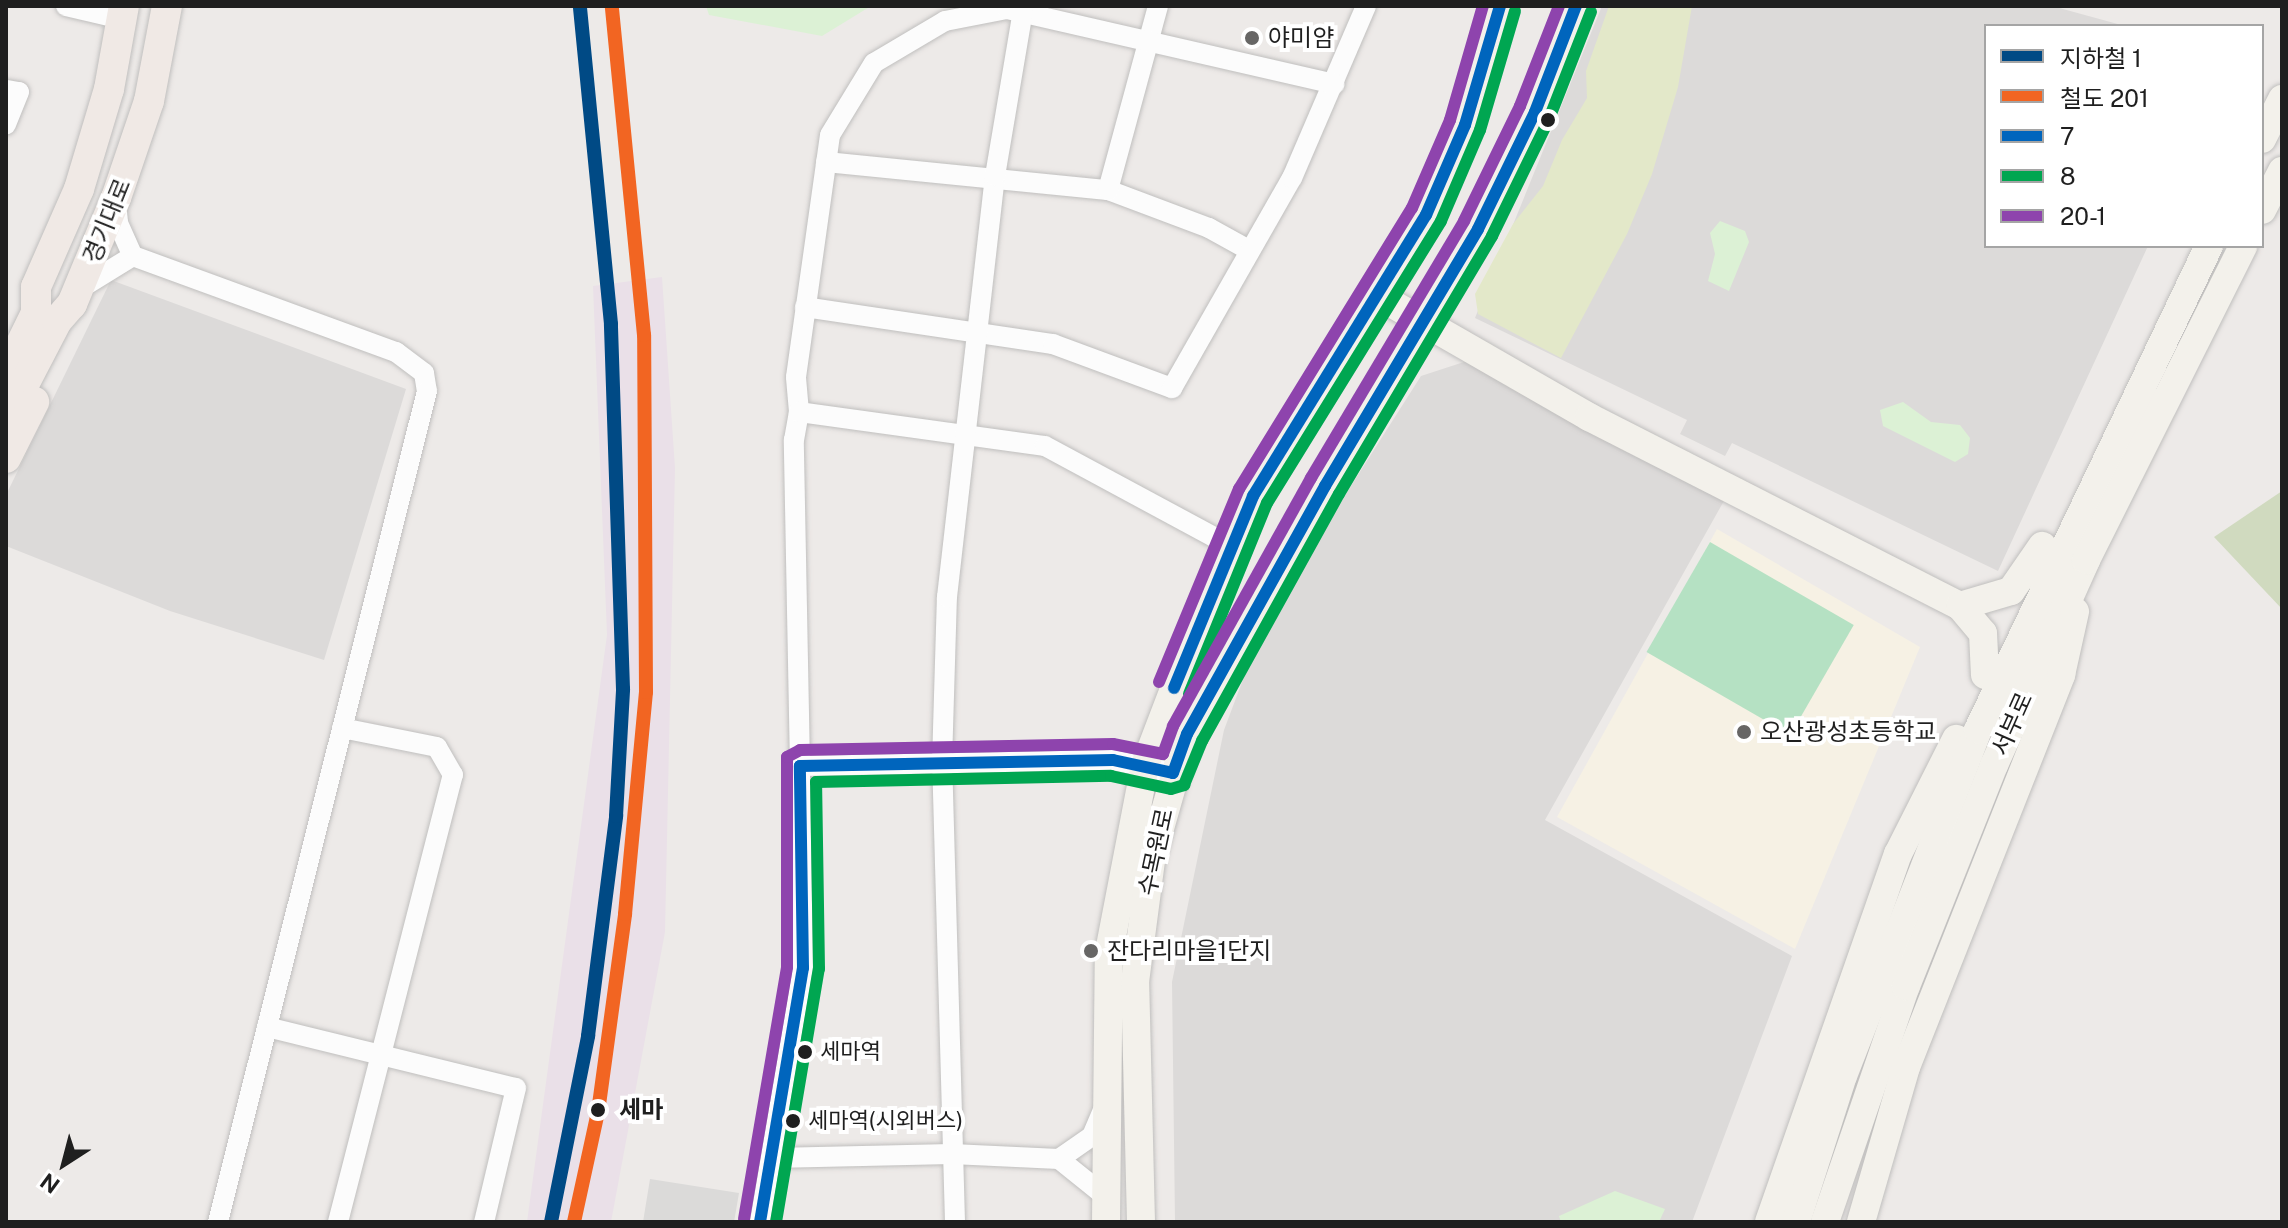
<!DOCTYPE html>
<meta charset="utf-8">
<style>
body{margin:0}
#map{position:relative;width:2288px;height:1228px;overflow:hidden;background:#edeae8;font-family:"Public Sans","Noto Sans KR",sans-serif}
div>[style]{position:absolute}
.residential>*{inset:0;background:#dcdad9}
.industrial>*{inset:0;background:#eae0e8}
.education>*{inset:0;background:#f6f1e4}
.religious>*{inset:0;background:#dbdad9}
.grass>*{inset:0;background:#e3e8c9}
.forest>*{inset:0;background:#d0dabf}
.park>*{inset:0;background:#dcf1d5}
.pitch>*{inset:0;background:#b5e1c3;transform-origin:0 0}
.roads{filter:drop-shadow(0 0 2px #c0bfbe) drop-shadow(0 0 2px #c0bfbe)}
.street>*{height:20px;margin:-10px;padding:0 10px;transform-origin:10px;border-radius:10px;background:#fcfcfc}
.secondary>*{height:28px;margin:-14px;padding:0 14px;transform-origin:14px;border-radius:14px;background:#f3f1eb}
.primary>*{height:30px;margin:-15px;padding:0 15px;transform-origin:15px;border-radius:15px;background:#f0e9e5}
.bus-1>*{height:12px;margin:-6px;padding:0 6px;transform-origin:6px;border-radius:6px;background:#0065bd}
.bus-2>*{height:12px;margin:-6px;padding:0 6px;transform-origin:6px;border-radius:6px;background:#00a651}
.bus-3>*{height:12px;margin:-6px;padding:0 6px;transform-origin:6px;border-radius:6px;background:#8e44ad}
.rail-1>*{height:14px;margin:-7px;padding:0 7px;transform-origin:7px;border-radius:7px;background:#f26522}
.metro-1>*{height:14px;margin:-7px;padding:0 7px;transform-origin:7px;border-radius:7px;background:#004a85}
.dots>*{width:22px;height:22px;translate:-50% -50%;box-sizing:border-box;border:4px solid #fff;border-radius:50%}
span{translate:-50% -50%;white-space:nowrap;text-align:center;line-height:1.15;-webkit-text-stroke:8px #fff;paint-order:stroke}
.bus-label{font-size:22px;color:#1f1f1f}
.left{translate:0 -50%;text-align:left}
.poi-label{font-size:24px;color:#1f1f1f}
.street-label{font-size:24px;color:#1f1f1f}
.stop-label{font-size:24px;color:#1f1f1f;font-weight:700}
.frame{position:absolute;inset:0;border:8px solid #1f1f1f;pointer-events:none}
.legend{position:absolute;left:1984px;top:24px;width:280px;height:224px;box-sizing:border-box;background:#fff;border:2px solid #a5a5a5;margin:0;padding:10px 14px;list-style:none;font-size:24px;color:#1f1f1f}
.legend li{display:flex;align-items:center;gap:16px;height:40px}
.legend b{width:40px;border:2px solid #a5a5a5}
.north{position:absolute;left:24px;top:1124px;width:80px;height:80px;-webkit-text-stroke:6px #fff;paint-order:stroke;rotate:216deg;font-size:22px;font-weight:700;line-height:32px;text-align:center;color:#1f1f1f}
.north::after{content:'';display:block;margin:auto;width:28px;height:36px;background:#1f1f1f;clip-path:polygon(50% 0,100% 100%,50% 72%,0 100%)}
</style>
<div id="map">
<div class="residential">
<div style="clip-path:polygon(1602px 6px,2052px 6px,2125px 26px,1986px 26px,1986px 246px,2148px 246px,1998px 571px,1732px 443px,1725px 456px,1680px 434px,1687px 420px,1475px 318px)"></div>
<div style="clip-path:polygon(111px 280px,406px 389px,324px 660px,170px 611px,6px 546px,6px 495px)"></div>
<div style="clip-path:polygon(1467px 361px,1725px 499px,1545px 820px,1792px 956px,1692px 1222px,1175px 1222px,1172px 982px,1224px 730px,1265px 621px,1421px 376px)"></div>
</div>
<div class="industrial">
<div style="clip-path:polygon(662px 277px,675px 468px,665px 932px,611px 1222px,527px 1222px,607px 635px,593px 286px)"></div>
</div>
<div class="education">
<div style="clip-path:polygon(1717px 529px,1920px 647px,1795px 949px,1557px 817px)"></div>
</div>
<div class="religious">
<div style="clip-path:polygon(650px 1179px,739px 1193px,734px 1222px,643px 1222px)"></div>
</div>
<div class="grass">
<div style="clip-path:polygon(1609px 6px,1692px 6px,1678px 87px,1652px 174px,1627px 234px,1561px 358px,1478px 314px,1475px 294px,1513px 224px,1543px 186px,1562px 140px,1587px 98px,1586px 71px)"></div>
</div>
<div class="forest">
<div style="clip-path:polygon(2282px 491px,2282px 609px,2214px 537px)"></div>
</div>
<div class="park">
<div style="clip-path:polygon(706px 6px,871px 6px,822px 36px,709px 15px)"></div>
<div style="clip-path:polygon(1720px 221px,1745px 231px,1749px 242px,1729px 291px,1708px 281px,1715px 254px,1710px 233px)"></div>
<div style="clip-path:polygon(1903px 402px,1931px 422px,1960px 425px,1970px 438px,1968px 454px,1955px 462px,1883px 426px,1880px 410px)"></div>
<div style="clip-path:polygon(1615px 1191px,1665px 1209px,1659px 1222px,1561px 1222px,1559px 1216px)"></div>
</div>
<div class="pitch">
<div style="left:1710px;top:542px;width:166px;height:127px;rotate:30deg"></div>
</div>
<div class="roads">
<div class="street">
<div style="left:66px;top:6px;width:57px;rotate:13.1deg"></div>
<div style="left:6px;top:90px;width:13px;rotate:9deg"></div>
<div style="left:19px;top:92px;width:35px;rotate:112deg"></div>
<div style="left:826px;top:162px;width:283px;rotate:5.7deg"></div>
<div style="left:1108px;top:190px;width:108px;rotate:20.6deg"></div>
<div style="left:1209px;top:228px;width:46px;rotate:28.8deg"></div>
<div style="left:1108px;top:190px;width:191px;rotate:-74.8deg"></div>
<div style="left:116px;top:203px;width:20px;rotate:84deg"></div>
<div style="left:118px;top:223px;width:36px;rotate:66deg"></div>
<div style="left:81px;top:288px;width:61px;rotate:-31.6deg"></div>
<div style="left:133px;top:256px;width:280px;rotate:20.1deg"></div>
<div style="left:396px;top:352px;width:35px;rotate:37deg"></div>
<div style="left:424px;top:373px;width:18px;rotate:81deg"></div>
<div style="left:427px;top:391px;width:857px;rotate:104.12deg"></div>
<div style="left:805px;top:307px;width:251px;rotate:8.5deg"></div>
<div style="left:1053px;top:344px;width:127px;rotate:20.3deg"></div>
<div style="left:1172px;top:388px;width:242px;rotate:-60.3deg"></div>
<div style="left:1292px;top:178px;width:187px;rotate:-66.7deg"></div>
<div style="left:799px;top:412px;width:35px;rotate:-95deg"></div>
<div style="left:796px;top:377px;width:244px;rotate:-82deg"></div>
<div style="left:830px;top:135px;width:84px;rotate:-58.6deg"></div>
<div style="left:874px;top:63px;width:82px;rotate:-30.6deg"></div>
<div style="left:945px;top:21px;width:63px;rotate:-11deg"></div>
<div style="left:1007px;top:9px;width:336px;rotate:12.9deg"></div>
<div style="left:800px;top:766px;width:326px;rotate:-91.1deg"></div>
<div style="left:794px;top:440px;width:28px;rotate:-80deg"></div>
<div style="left:799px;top:412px;width:248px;rotate:7.9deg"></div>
<div style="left:1045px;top:446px;width:209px;rotate:28.3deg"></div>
<div style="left:267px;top:1027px;width:256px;rotate:13.8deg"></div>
<div style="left:516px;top:1088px;width:138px;rotate:103.4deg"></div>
<div style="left:773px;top:1158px;width:179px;rotate:-1.3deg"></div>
<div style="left:952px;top:1154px;width:107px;rotate:2.7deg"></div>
<div style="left:1059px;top:1159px;width:59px;rotate:38.8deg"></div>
<div style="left:1059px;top:1159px;width:40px;rotate:-34.9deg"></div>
<div style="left:1092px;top:1136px;width:28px;rotate:-67deg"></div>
<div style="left:338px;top:1222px;width:462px;rotate:-75.6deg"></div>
<div style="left:453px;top:775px;width:32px;rotate:-120deg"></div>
<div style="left:437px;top:747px;width:97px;rotate:-168.7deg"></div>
<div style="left:760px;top:1222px;width:258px;rotate:-80.4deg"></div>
<div style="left:803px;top:968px;width:202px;rotate:-90.9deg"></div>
<div style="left:800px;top:766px;width:313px;rotate:-1.1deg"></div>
<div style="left:1113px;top:760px;width:61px;rotate:12.2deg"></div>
<div style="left:955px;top:1222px;width:459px;rotate:-91.6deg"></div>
<div style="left:942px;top:763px;width:166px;rotate:-88.3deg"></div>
<div style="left:947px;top:597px;width:424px;rotate:-83.5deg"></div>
<div style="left:995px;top:176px;width:167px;rotate:-80.4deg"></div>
</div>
<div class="secondary">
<div style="left:2262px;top:139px;width:45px;rotate:-63.4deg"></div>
<div style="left:2262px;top:210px;width:44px;rotate:-62.9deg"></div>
<div style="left:1377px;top:295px;width:245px;rotate:29.9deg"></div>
<div style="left:1589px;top:417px;width:416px;rotate:27deg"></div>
<div style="left:1960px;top:606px;width:35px;rotate:50deg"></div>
<div style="left:1983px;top:633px;width:42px;rotate:87.3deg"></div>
<div style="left:1960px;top:606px;width:53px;rotate:-16.4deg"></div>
<div style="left:2011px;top:591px;width:55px;rotate:-55.4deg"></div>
<div style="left:1106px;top:1222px;width:270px;rotate:-89.4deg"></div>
<div style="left:1109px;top:952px;width:190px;rotate:-79.1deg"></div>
<div style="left:1145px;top:765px;width:235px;rotate:-69.1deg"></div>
<div style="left:1229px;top:545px;width:55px;rotate:-63.9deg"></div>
<div style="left:1253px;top:496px;width:330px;rotate:-58.4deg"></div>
<div style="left:1426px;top:215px;width:98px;rotate:-66.6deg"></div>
<div style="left:1465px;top:125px;width:124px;rotate:-73.6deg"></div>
<div style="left:1141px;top:1222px;width:240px;rotate:-91.4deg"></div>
<div style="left:1135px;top:982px;width:123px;rotate:-82.5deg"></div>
<div style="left:1151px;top:860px;width:131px;rotate:-74.1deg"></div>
<div style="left:1187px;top:734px;width:389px;rotate:-60.7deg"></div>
<div style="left:1377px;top:395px;width:194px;rotate:-58.7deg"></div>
<div style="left:1478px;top:229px;width:130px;rotate:-64deg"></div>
<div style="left:1535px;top:112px;width:114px;rotate:-68.9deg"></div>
<div style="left:1769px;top:1222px;width:390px;rotate:-70.7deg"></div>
<div style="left:1898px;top:854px;width:129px;rotate:-63.2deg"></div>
<div style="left:1796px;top:1222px;width:153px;rotate:-72.2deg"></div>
<div style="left:1843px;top:1076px;width:371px;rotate:-68.7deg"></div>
<div style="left:1978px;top:730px;width:536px;rotate:-64.49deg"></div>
<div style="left:1825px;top:1222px;width:250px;rotate:-71.1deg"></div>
<div style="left:1906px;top:986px;width:238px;rotate:-68.3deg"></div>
<div style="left:1994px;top:765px;width:225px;rotate:-65.8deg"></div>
<div style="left:2086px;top:560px;width:351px;rotate:-63.4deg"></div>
<div style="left:1861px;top:1222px;width:161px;rotate:-73.8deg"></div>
<div style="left:1906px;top:1067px;width:422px;rotate:-68.4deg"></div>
<div style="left:2061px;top:675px;width:65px;rotate:-77.5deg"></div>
</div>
<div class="primary">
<div style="left:6px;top:374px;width:68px;rotate:-63.8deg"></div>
<div style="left:36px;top:313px;width:26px;rotate:-90deg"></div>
<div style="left:36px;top:287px;width:107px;rotate:-66.3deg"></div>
<div style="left:79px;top:189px;width:104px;rotate:-73.3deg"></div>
<div style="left:109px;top:89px;width:84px;rotate:-79.8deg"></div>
<div style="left:6px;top:419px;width:110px;rotate:-62.5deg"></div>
<div style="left:57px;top:321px;width:23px;rotate:-49deg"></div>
<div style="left:72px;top:304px;width:115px;rotate:-67.5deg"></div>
<div style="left:116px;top:198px;width:102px;rotate:-71.2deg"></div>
<div style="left:149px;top:101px;width:97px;rotate:-79.3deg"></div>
<div style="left:6px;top:458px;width:63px;rotate:-63.4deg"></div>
</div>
</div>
<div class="bus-1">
<div style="left:1174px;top:688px;width:208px;rotate:-67.6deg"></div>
<div style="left:1253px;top:496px;width:330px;rotate:-58.4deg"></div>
<div style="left:1426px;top:215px;width:98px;rotate:-66.6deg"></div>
<div style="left:1465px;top:125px;width:124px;rotate:-73.6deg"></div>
<div style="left:760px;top:1222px;width:258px;rotate:-80.4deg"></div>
<div style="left:803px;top:968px;width:202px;rotate:-90.9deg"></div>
<div style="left:800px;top:766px;width:313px;rotate:-1.1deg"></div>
<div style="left:1113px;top:760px;width:61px;rotate:12.2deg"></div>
<div style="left:1173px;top:773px;width:41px;rotate:-70.3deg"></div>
<div style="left:1187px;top:734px;width:284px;rotate:-60.9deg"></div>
<div style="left:1325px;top:486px;width:299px;rotate:-59.2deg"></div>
<div style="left:1478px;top:229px;width:130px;rotate:-64deg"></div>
<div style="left:1535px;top:112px;width:114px;rotate:-68.9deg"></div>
</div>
<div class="bus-2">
<div style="left:1189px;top:694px;width:206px;rotate:-67.8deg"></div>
<div style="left:1267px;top:503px;width:331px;rotate:-58.3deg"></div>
<div style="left:1441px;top:221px;width:99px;rotate:-66.8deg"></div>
<div style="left:1480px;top:130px;width:124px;rotate:-73.6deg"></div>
<div style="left:776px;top:1222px;width:257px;rotate:-80.4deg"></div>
<div style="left:819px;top:969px;width:187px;rotate:-90.9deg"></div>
<div style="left:816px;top:782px;width:295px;rotate:-1.2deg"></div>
<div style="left:1111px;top:776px;width:61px;rotate:12.2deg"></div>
<div style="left:1171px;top:789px;width:14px;rotate:-17deg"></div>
<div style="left:1184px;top:785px;width:48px;rotate:-67.8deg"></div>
<div style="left:1202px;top:741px;width:282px;rotate:-61deg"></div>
<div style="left:1339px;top:494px;width:300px;rotate:-59.3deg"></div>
<div style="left:1492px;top:236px;width:130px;rotate:-64deg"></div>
<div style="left:1549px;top:119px;width:115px;rotate:-68.6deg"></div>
</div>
<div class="bus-3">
<div style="left:1159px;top:682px;width:209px;rotate:-67.5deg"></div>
<div style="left:1239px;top:489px;width:330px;rotate:-58.4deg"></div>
<div style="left:1412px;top:208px;width:96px;rotate:-66.6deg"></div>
<div style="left:1450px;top:120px;width:119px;rotate:-73.9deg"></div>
<div style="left:744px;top:1219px;width:256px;rotate:-80.3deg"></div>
<div style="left:787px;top:967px;width:210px;rotate:-90deg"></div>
<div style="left:787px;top:757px;width:15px;rotate:-28deg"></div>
<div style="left:800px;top:750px;width:313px;rotate:-1.1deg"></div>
<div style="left:1113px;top:744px;width:51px;rotate:11.3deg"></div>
<div style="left:1163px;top:754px;width:30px;rotate:-70deg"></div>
<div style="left:1173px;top:726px;width:284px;rotate:-60.9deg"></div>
<div style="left:1311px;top:478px;width:299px;rotate:-59.2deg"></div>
<div style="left:1464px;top:221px;width:128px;rotate:-64deg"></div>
<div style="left:1520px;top:106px;width:107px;rotate:-68.7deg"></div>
</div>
<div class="rail-1">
<div style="left:574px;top:1222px;width:113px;rotate:-77.7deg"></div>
<div style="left:598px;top:1112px;width:200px;rotate:-82.2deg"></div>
<div style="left:625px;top:914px;width:223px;rotate:-84.6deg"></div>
<div style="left:646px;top:692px;width:357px;rotate:-90.3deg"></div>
<div style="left:644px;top:335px;width:331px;rotate:-95.6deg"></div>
</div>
<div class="metro-1">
<div style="left:551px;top:1222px;width:190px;rotate:-78.7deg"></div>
<div style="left:588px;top:1036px;width:222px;rotate:-82.7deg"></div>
<div style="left:616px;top:816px;width:127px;rotate:-86.8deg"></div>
<div style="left:623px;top:689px;width:365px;rotate:-91.9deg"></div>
<div style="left:611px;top:324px;width:320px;rotate:-95.6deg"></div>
</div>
<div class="dots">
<div style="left:1252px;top:38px;background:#676665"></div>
<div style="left:1548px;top:120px;background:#1f1f1f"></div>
<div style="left:1744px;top:732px;background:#676665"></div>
<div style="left:1091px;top:951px;background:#676665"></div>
<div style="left:805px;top:1052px;background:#1f1f1f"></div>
<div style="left:598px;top:1110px;background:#1f1f1f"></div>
<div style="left:793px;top:1121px;background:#1f1f1f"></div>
</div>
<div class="bus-label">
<span class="left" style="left:820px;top:1052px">세마역</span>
<span class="left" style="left:808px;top:1121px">세마역(시외버스)</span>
</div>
<div class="poi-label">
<span class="left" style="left:1268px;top:38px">야미얌</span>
<span class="left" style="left:1760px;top:732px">오산광성초등학교</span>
<span class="left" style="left:1107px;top:951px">잔다리마을1단지</span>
</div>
<div class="street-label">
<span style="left:107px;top:221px;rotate:-68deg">경기대로</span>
<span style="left:2012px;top:724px;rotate:-66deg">서부로</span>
<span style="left:1156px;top:852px;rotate:-78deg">수목원로</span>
</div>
<div class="stop-label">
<span class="left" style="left:619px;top:1110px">세마</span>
</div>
<div class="frame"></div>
<ul class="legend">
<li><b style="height:10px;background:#004a85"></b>지하철 1</li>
<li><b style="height:10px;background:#f26522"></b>철도 201</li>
<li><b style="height:10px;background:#0065bd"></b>7</li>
<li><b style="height:10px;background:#00a651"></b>8</li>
<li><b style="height:10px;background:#8e44ad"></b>20-1</li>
</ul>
<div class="north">N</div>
</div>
